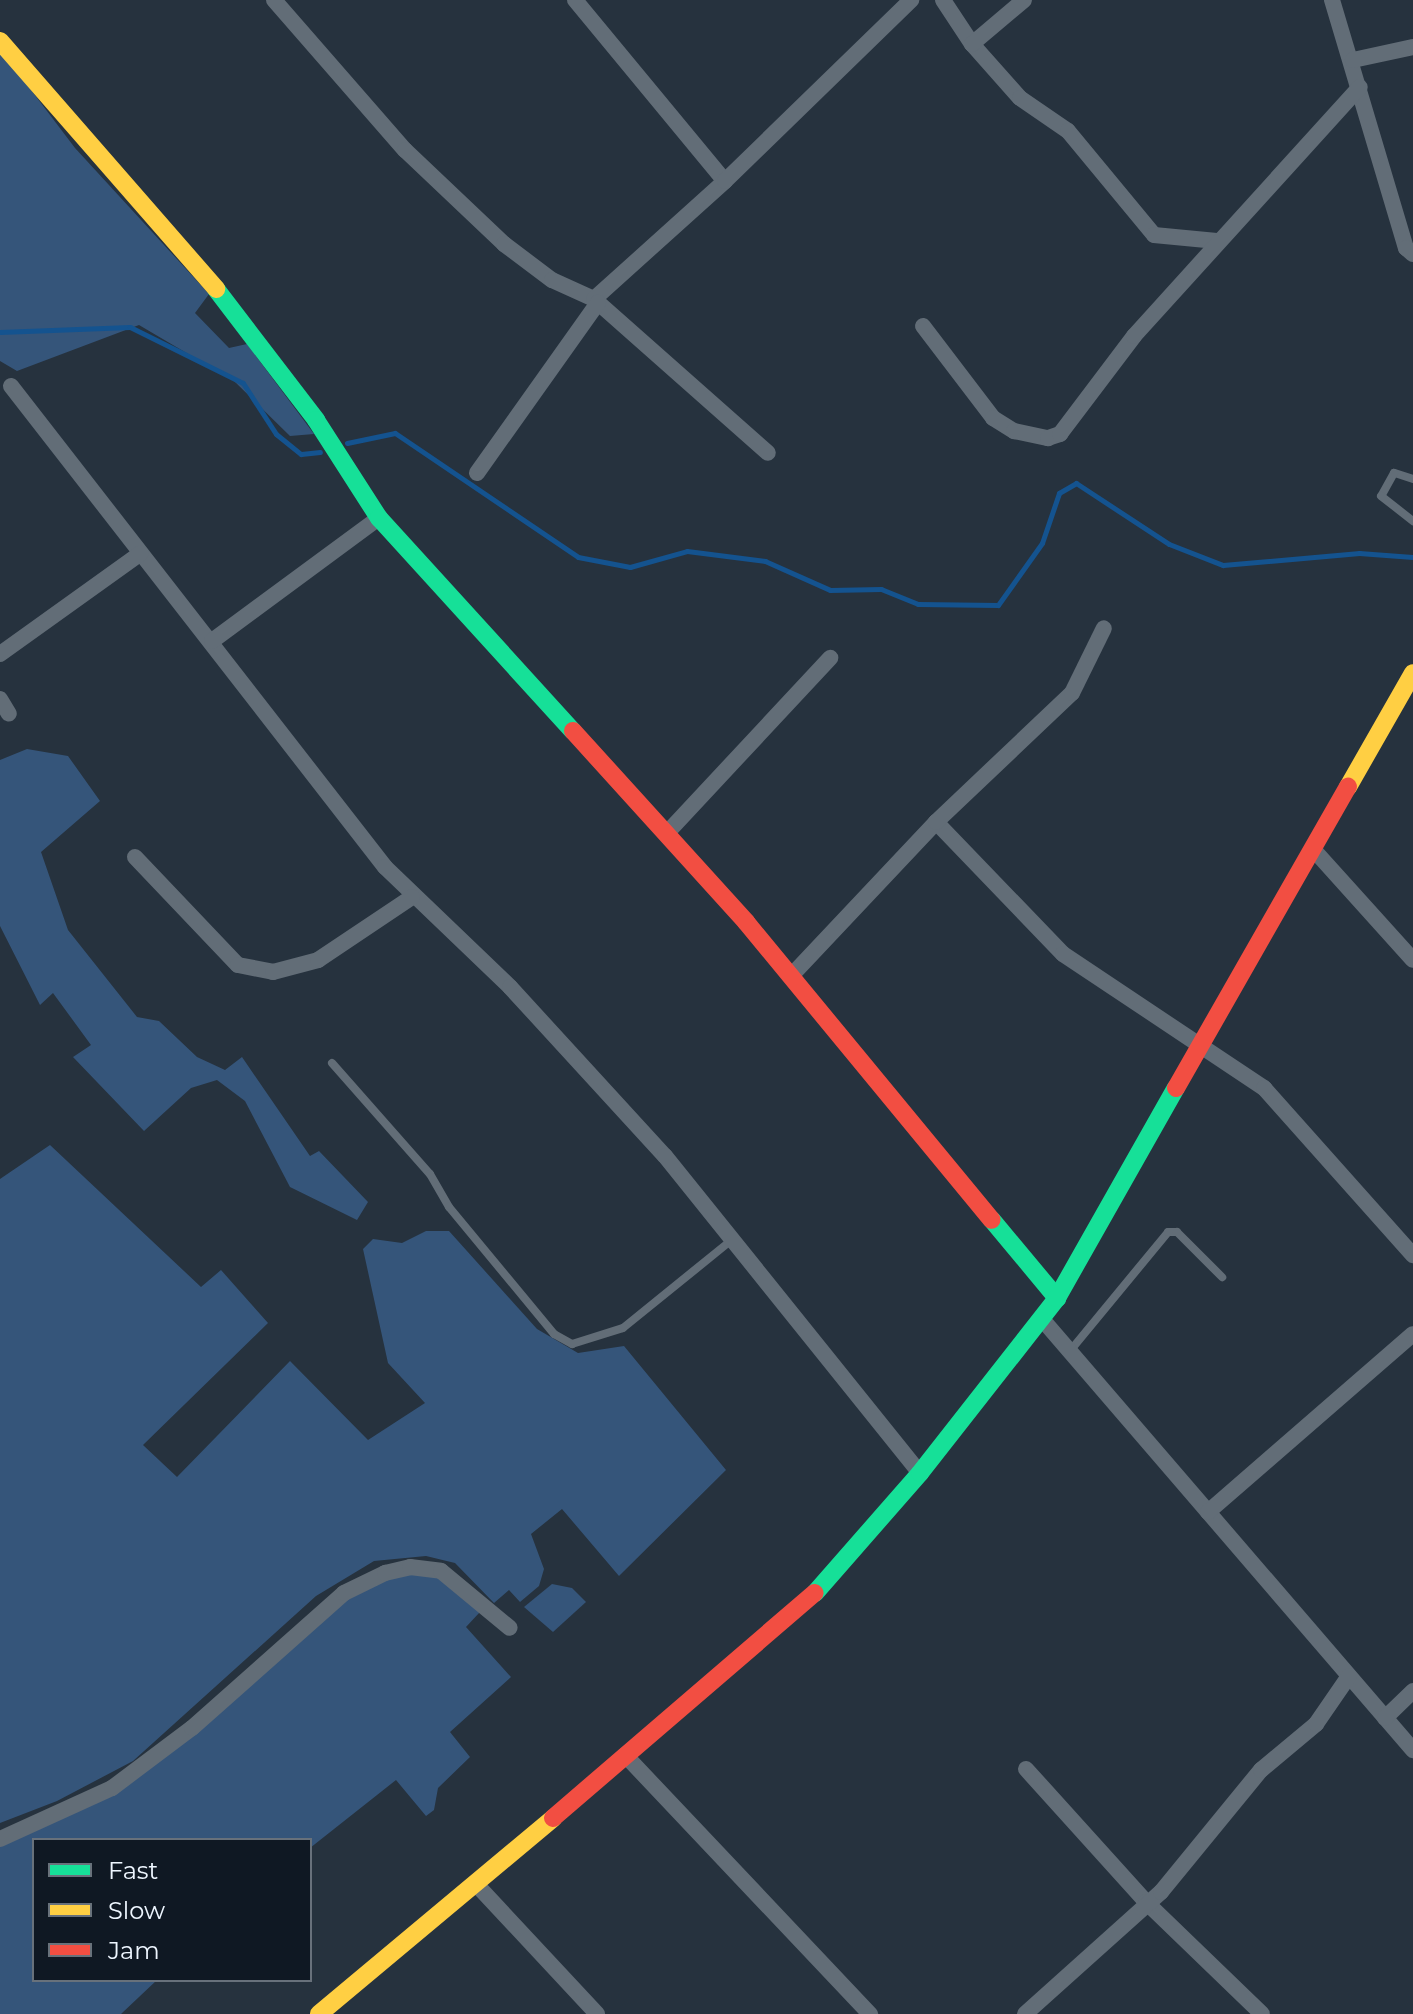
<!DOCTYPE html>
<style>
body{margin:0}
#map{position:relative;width:1413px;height:2014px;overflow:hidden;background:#26323e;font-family:Montserrat,sans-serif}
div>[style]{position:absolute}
.green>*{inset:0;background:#35557a}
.stream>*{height:5px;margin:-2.5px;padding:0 2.5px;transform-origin:2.5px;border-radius:2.5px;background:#14538f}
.lane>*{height:8px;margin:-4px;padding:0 4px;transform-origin:4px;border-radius:4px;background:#626d77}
.street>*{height:16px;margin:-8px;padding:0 8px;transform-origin:8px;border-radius:8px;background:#626d77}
.fast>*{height:18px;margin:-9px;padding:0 9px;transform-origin:9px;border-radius:9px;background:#16e098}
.slow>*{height:18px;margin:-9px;padding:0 9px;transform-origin:9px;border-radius:9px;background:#ffcf43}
.jam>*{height:18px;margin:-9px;padding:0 9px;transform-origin:9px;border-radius:9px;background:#f24e42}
span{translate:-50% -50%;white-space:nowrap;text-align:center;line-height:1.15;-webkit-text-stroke:6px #0f1823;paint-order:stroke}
.legend{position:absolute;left:32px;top:1838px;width:280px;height:144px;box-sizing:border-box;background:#0f1823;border:2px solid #68717b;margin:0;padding:10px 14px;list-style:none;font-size:24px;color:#eef6ff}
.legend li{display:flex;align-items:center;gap:16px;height:40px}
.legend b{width:40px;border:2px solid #68717b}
</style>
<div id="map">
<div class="green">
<div style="clip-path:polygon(0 49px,75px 148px,209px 294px,195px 313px,229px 348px,247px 344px,314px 434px,290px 436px,234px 381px,139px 325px,17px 371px,0 361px)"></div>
<div style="clip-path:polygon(27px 749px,68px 756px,100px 801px,41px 852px,68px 930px,137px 1017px,159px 1021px,197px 1057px,225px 1070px,242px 1057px,310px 1156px,319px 1151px,368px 1202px,357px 1220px,290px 1187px,245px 1101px,217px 1080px,191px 1088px,144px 1131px,73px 1057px,91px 1045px,53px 993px,40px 1005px,0 926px,0 760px)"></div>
<div style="clip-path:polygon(50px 1145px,201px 1287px,221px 1270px,268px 1323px,143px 1445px,177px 1477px,290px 1361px,368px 1440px,425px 1403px,388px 1363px,363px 1249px,373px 1239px,402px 1243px,426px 1231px,449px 1231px,537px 1329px,578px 1353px,624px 1346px,726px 1470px,619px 1576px,562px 1509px,531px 1534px,544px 1569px,539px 1586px,520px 1602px,509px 1590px,494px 1603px,455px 1563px,426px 1556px,374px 1561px,316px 1596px,133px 1761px,57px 1801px,0 1823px,0 1179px)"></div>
<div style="clip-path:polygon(408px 1572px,442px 1578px,480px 1612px,466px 1627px,511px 1677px,450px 1732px,470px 1757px,438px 1788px,434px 1810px,426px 1816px,396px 1780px,310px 1848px,310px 1840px,34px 1840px,34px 1980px,157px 1980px,121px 2014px,0 2014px,0 1842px,115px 1790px,345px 1598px,379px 1579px)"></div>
<div style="clip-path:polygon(552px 1584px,572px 1588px,586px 1602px,553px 1632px,524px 1607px)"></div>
</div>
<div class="stream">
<div style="left:0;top:332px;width:130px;rotate:-2.2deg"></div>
<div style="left:130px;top:327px;width:126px;rotate:26.4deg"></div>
<div style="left:243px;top:383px;width:61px;rotate:57.1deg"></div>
<div style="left:276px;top:434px;width:32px;rotate:39deg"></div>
<div style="left:301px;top:454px;width:19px;rotate:-6deg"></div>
<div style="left:347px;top:443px;width:49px;rotate:-11.8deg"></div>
<div style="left:395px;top:433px;width:221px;rotate:34.1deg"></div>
<div style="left:578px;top:557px;width:53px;rotate:10.9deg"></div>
<div style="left:630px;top:567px;width:59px;rotate:-15.7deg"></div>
<div style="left:687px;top:551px;width:79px;rotate:7.3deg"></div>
<div style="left:765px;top:561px;width:71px;rotate:24deg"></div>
<div style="left:830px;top:590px;width:51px;rotate:-1.1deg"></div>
<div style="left:881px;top:589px;width:40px;rotate:22deg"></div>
<div style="left:918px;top:604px;width:80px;rotate:0.7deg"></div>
<div style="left:998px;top:605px;width:76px;rotate:-54.6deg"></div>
<div style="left:1042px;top:543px;width:53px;rotate:-71.2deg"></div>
<div style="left:1059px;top:493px;width:20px;rotate:-30deg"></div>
<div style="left:1076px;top:483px;width:111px;rotate:33.3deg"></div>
<div style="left:1169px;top:544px;width:58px;rotate:21.3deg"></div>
<div style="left:1223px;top:565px;width:137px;rotate:-5deg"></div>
<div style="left:1359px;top:553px;width:54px;rotate:4.2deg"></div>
</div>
<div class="lane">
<div style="left:1413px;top:479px;width:20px;rotate:-162deg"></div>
<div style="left:1394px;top:473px;width:26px;rotate:119deg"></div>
<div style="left:1381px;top:496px;width:41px;rotate:38deg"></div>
<div style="left:332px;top:1063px;width:148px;rotate:48.6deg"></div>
<div style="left:430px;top:1174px;width:38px;rotate:60deg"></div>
<div style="left:449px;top:1207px;width:165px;rotate:50.4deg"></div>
<div style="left:554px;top:1334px;width:21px;rotate:29deg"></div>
<div style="left:572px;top:1344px;width:53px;rotate:-17.4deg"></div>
<div style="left:623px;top:1328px;width:141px;rotate:-39deg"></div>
<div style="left:1070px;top:1351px;width:154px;rotate:-50.5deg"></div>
<div style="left:1168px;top:1232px;width:9px"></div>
<div style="left:1177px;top:1232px;width:64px;rotate:45deg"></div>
</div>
<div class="street">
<div style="left:274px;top:0;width:199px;rotate:48.9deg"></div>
<div style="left:405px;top:150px;width:137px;rotate:43.5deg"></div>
<div style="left:504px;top:244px;width:60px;rotate:36.9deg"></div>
<div style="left:552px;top:280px;width:46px;rotate:24.3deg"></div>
<div style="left:594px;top:299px;width:232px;rotate:41.5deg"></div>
<div style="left:575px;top:0;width:235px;rotate:50.4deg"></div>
<div style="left:943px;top:0;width:53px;rotate:56.6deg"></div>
<div style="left:972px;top:44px;width:72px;rotate:48.4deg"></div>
<div style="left:1020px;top:98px;width:58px;rotate:34.5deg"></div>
<div style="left:1068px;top:131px;width:135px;rotate:50.4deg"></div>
<div style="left:1154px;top:235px;width:63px;rotate:5.4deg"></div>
<div style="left:1332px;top:0;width:259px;rotate:73.4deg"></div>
<div style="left:1406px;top:248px;width:9px;rotate:41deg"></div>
<div style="left:972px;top:44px;width:68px;rotate:-40.2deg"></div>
<div style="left:1353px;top:60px;width:61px;rotate:-12.2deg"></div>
<div style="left:594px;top:299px;width:176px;rotate:-42deg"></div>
<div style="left:725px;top:181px;width:260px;rotate:-44.2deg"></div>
<div style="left:923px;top:326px;width:116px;rotate:52.7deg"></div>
<div style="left:993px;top:418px;width:25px;rotate:32deg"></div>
<div style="left:1014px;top:431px;width:35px;rotate:12deg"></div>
<div style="left:1048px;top:438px;width:13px;rotate:-18deg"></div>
<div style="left:1060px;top:434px;width:123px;rotate:-52.9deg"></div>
<div style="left:1134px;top:336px;width:336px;rotate:-47.8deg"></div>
<div style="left:11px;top:386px;width:609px;rotate:52.13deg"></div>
<div style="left:385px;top:867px;width:173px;rotate:43.8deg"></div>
<div style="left:510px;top:987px;width:229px;rotate:47.5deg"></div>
<div style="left:665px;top:1156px;width:407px;rotate:51.2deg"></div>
<div style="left:477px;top:473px;width:209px;rotate:-54.6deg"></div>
<div style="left:212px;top:641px;width:207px;rotate:-36.4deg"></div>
<div style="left:0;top:654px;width:173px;rotate:-35.6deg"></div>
<div style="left:0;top:699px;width:17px;rotate:59deg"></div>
<div style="left:936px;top:822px;width:183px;rotate:46.1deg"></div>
<div style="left:1063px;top:954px;width:242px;rotate:33.7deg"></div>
<div style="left:1264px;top:1088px;width:224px;rotate:48.3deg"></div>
<div style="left:666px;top:834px;width:241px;rotate:-47deg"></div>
<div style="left:1313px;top:849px;width:149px;rotate:48deg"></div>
<div style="left:135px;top:857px;width:149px;rotate:46.4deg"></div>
<div style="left:238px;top:965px;width:36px;rotate:11deg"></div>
<div style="left:273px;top:972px;width:47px;rotate:-14.9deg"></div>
<div style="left:318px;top:960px;width:113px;rotate:-33.8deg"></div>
<div style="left:791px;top:976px;width:212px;rotate:-46.7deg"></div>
<div style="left:936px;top:822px;width:187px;rotate:-43.5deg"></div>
<div style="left:1072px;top:693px;width:72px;rotate:-63.8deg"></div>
<div style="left:1042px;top:1319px;width:569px;rotate:49.28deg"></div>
<div style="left:1208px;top:1512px;width:271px;rotate:-41deg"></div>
<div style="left:1385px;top:1718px;width:39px;rotate:-44deg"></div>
<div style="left:625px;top:1755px;width:357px;rotate:46.6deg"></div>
<div style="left:1026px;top:1769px;width:179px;rotate:47.9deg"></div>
<div style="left:1146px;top:1902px;width:161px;rotate:44deg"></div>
<div style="left:0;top:1839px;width:123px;rotate:-24.5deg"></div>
<div style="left:112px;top:1788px;width:100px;rotate:-36.9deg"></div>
<div style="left:192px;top:1728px;width:203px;rotate:-41.6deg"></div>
<div style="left:344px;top:1593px;width:46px;rotate:-26deg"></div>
<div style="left:385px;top:1573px;width:26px;rotate:-13deg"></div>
<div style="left:410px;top:1567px;width:31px;rotate:7deg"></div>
<div style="left:441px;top:1571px;width:89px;rotate:39.6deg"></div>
<div style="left:475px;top:1883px;width:179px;rotate:47deg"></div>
<div style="left:1025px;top:2014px;width:183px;rotate:-41.9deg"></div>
<div style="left:1161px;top:1892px;width:158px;rotate:-50.7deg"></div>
<div style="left:1261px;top:1770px;width:72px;rotate:-39.9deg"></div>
<div style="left:1316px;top:1724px;width:58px;rotate:-55.5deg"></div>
</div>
<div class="fast">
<div style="left:216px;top:289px;width:165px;rotate:52.6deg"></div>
<div style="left:316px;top:420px;width:117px;rotate:57.3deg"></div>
<div style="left:379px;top:518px;width:288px;rotate:47.7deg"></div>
<div style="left:992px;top:1220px;width:102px;rotate:50.2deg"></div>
<div style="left:815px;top:1593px;width:159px;rotate:-48.8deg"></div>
<div style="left:920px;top:1473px;width:222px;rotate:-51.9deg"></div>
<div style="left:1057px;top:1298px;width:241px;rotate:-60.5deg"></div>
</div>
<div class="slow">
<div style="left:0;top:41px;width:329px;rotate:48.9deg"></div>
<div style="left:1348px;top:787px;width:131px;rotate:-60.3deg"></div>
<div style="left:319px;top:2014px;width:305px;rotate:-39.9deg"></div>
</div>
<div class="jam">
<div style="left:573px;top:731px;width:258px;rotate:47.8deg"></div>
<div style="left:746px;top:922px;width:386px;rotate:50.5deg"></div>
<div style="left:1176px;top:1088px;width:347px;rotate:-60.3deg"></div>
<div style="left:553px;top:1818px;width:345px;rotate:-40.7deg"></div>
</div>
<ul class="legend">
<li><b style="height:10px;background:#16e098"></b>Fast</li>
<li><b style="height:10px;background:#ffcf43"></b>Slow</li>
<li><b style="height:10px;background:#f24e42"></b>Jam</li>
</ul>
</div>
